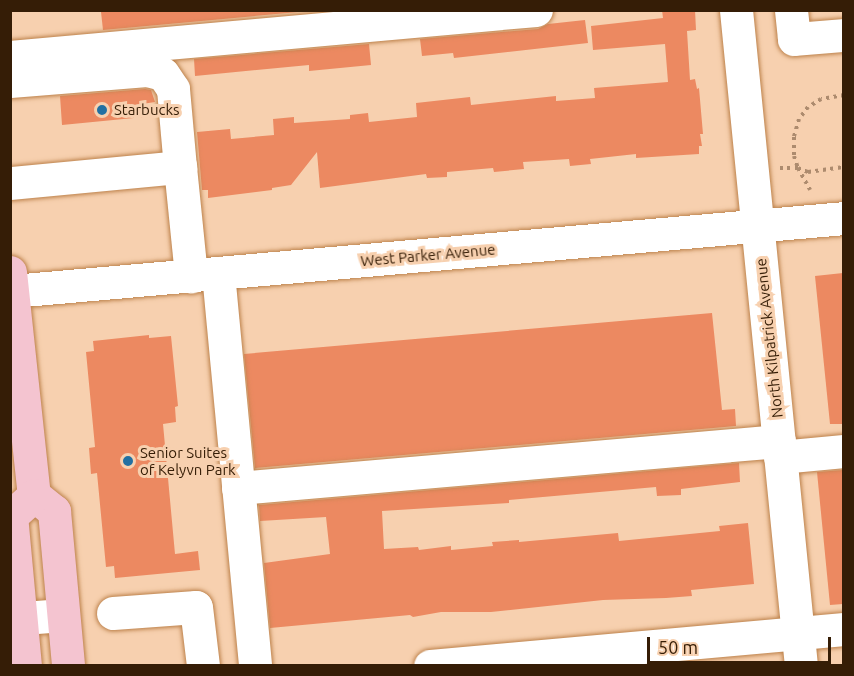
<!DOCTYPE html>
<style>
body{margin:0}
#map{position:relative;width:854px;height:676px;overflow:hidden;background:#f7d0af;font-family:Ubuntu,sans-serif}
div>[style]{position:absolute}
.building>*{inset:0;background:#ec8961}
.path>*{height:4px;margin-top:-2px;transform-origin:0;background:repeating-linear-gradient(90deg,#ad8b6e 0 3px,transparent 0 7.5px)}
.roads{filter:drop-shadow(0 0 2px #bd824b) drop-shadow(0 0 2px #bd824b)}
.minor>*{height:33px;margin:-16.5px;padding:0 16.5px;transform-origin:16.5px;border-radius:16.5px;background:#fff}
.major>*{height:33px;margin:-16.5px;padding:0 16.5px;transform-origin:16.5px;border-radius:16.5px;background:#f4c4d0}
.dots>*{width:16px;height:16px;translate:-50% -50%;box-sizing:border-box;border:3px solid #f7d0af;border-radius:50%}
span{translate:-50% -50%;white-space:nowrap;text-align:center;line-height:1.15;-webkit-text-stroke:6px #f7d0af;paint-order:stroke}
.poi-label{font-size:15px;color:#351d06}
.left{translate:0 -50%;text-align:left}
.street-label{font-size:15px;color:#351d06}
.frame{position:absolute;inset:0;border:12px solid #351d06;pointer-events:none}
.scale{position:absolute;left:647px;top:637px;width:184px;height:27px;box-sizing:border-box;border:3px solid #351d06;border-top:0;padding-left:8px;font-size:18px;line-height:21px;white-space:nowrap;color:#351d06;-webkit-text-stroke:4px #f7d0af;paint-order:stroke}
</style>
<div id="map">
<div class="building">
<div style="clip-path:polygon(114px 10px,320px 10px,103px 30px,101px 12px)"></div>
<div style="clip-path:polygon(662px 10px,695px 10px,696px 30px,687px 31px,690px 80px,695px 79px,697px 89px,699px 88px,703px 134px,700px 134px,702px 146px,699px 146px,699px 154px,636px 158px,636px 154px,590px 159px,591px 164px,570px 166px,569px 159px,523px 162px,524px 169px,494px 172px,493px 168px,447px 172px,447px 177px,427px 178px,426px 174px,320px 188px,317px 152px,291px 185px,272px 188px,272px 190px,208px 198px,208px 190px,202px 190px,197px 132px,230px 129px,231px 139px,274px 135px,273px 119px,294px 117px,294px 123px,350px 119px,350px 115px,368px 113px,369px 122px,417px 117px,416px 103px,470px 97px,471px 105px,556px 96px,556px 101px,595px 98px,594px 88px,668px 82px,665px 44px,593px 50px,591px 26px,663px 18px)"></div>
<div style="clip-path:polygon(585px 20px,588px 43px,454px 58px,453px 53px,422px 56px,420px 39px,538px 29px,548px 24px)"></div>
<div style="clip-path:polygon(369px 44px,371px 65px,309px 71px,309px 65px,195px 76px,194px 59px)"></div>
<div style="clip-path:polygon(145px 89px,151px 90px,155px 102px,142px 104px,144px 117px,62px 125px,60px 96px)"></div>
<div style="clip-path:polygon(843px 273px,843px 424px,830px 424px,815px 276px)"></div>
<div style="clip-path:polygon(712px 313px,722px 410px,735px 409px,736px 426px,255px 468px,244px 354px)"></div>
<div style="clip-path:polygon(149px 335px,149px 338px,171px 336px,178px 406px,175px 407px,176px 422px,163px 424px,175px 554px,198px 551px,200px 570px,115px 578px,114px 566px,106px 567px,97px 473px,91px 474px,89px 448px,95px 447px,86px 352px,94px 351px,93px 341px)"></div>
<div style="clip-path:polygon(739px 463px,740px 482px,681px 489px,681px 495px,657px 496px,656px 487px,509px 500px,509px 503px,382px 511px,384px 549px,418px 547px,419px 550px,451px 546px,451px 550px,493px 546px,492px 542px,519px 540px,519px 542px,618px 533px,619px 541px,720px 531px,719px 526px,748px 523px,754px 584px,691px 590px,692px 596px,666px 598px,603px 600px,491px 612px,441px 612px,413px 617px,410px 615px,270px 628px,264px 563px,330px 554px,326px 517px,260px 521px,259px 505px)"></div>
<div style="clip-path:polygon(843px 470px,843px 604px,830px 605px,817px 472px)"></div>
</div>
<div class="path">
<div style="left:844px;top:95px;width:23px;rotate:170deg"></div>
<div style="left:821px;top:99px;width:15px;rotate:148deg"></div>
<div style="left:808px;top:107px;width:15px;rotate:127deg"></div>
<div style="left:799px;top:119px;width:19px;rotate:106deg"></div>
<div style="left:794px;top:137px;width:19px;rotate:90deg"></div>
<div style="left:794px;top:156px;width:13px;rotate:72deg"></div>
<div style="left:798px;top:168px;width:11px;rotate:22deg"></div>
<div style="left:808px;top:172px;width:36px;rotate:-8deg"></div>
<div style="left:780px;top:168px;width:18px"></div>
<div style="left:798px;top:168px;width:25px;rotate:61deg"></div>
</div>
<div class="roads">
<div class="minor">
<div style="left:736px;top:10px;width:659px;rotate:84.34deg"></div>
<div style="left:791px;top:10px;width:29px;rotate:84deg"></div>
<div style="left:794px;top:39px;width:50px;rotate:-4.6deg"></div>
<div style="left:10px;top:57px;width:528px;rotate:-5.11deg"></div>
<div style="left:10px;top:81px;width:137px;rotate:-4.6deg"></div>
<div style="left:147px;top:70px;width:16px;rotate:14deg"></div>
<div style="left:163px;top:74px;width:18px;rotate:56deg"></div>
<div style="left:173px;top:89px;width:78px;rotate:84.9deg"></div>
<div style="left:10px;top:183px;width:171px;rotate:-5.4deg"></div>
<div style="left:180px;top:167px;width:110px;rotate:84.2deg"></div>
<div style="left:218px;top:273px;width:395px;rotate:84.6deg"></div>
<div style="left:12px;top:291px;width:835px;rotate:-5.01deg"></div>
<div style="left:780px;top:457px;width:64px;rotate:-5.4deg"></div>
<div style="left:238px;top:488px;width:543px;rotate:-4.97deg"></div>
<div style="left:113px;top:613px;width:83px;rotate:-4.1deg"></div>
<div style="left:196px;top:607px;width:59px;rotate:83.2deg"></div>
<div style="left:10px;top:619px;width:53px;rotate:-4.3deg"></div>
<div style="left:430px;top:666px;width:416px;rotate:-5.1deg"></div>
</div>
<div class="major">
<div style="left:10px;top:272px;width:224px;rotate:83.9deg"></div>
<div style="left:34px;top:495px;width:26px;rotate:39deg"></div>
<div style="left:54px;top:511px;width:156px;rotate:84.8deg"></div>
<div style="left:25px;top:666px;width:151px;rotate:-95.3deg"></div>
<div style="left:11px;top:516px;width:31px;rotate:-42deg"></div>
</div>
</div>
<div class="dots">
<div style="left:102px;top:110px;background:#2270a2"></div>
<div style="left:128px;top:461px;background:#2270a2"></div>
</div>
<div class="poi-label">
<span class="left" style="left:114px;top:110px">Starbucks</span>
<span class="left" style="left:140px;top:461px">Senior Suites<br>of Kelyvn Park</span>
</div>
<div class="street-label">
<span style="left:428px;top:255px;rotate:-5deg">West Parker Avenue</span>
<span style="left:769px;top:338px;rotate:-96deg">North Kilpatrick Avenue</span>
</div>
<div class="frame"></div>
<div class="scale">50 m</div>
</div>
